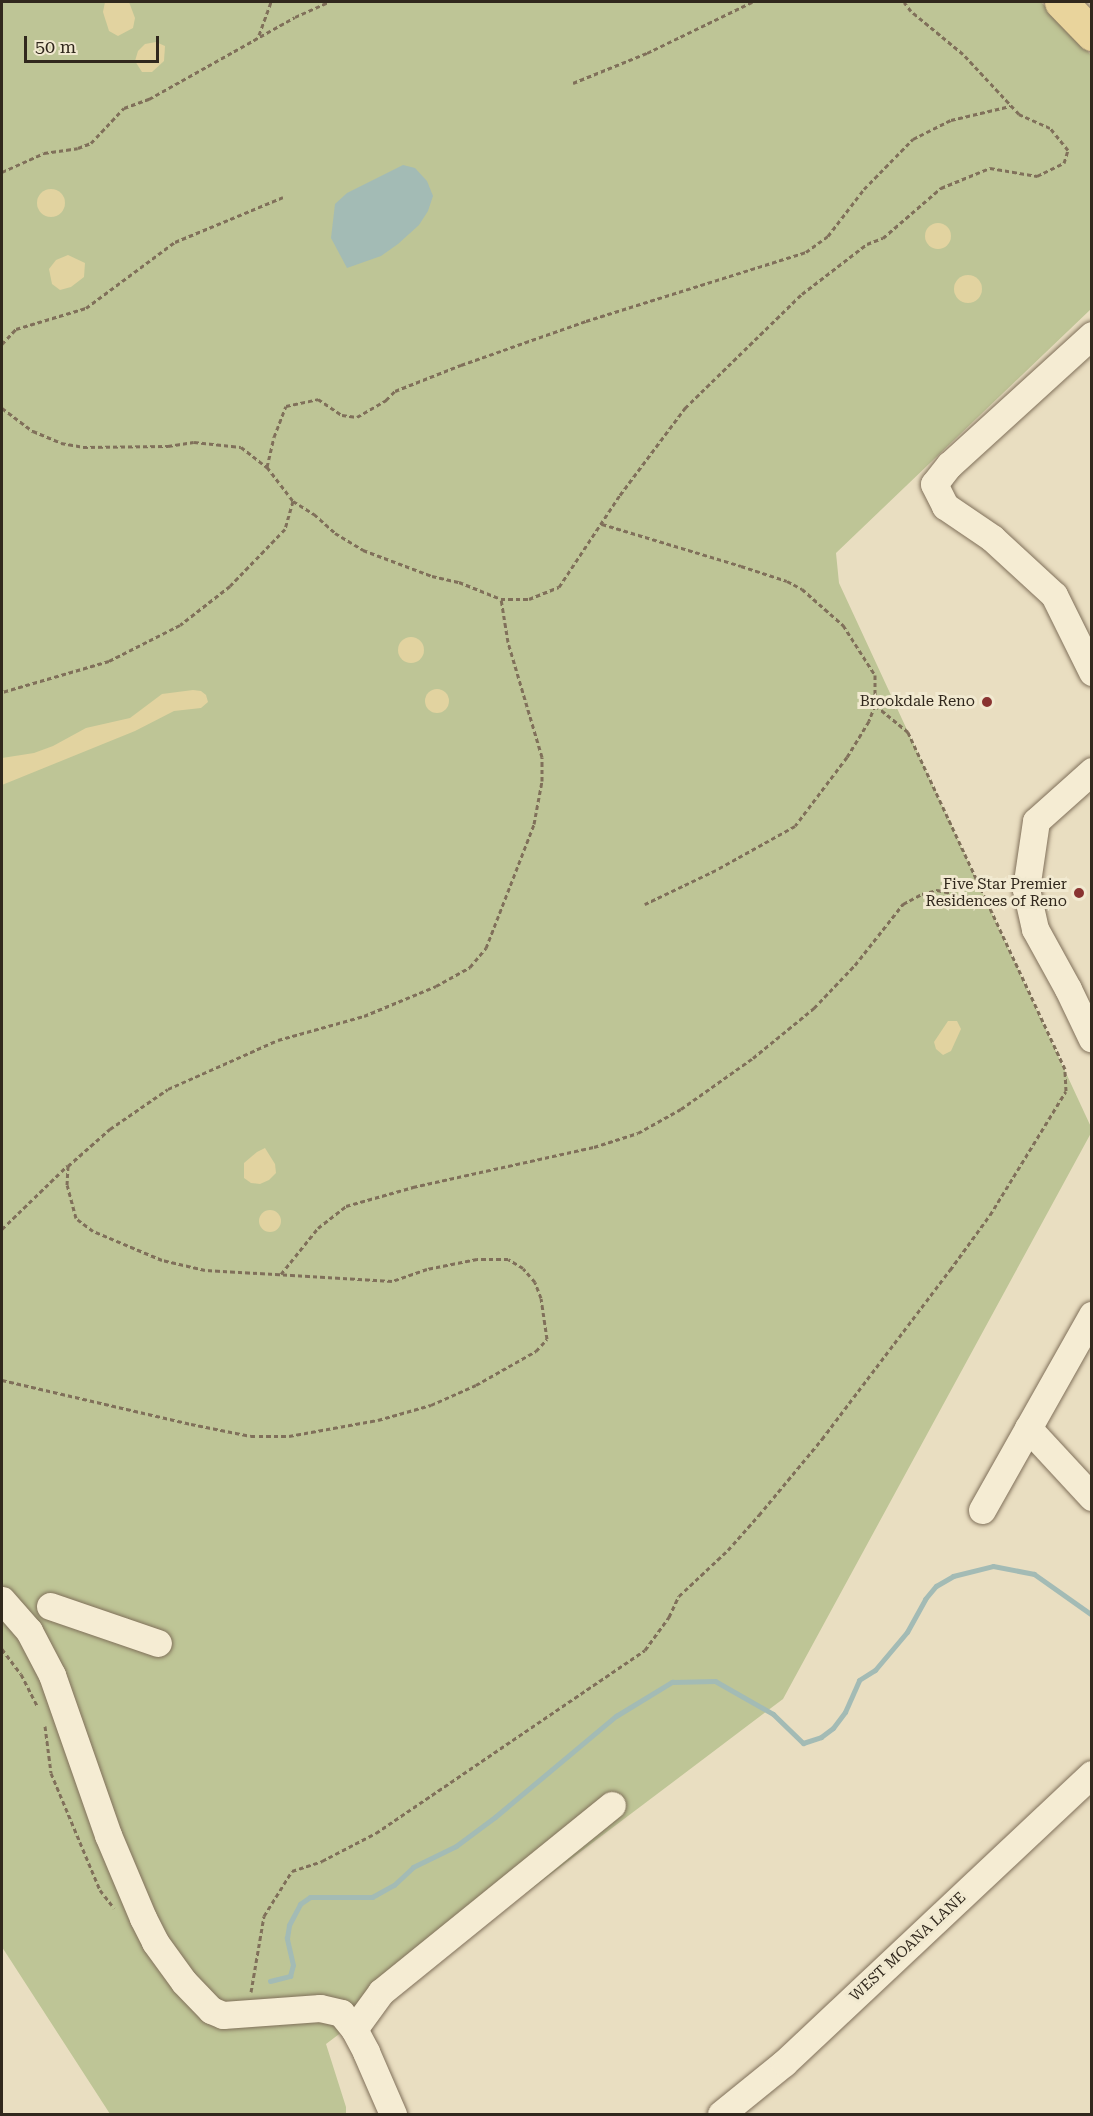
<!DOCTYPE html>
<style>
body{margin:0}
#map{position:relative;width:1093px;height:2116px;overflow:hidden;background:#e9dec1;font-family:"Roboto Serif",serif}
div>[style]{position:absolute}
.green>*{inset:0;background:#bec596}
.sand>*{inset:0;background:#e2d3a0}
.round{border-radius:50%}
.water>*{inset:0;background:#a3bbb5}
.stream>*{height:5px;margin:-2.5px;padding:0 2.5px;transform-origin:2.5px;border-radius:2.5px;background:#a3bbb5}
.path>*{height:3px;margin-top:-1.5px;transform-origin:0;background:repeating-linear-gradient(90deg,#80705a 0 4.5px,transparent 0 7.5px)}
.roads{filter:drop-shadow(0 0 2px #80705a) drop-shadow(0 0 2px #80705a)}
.minor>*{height:27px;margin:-13.5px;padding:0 13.5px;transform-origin:13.5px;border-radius:13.5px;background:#f5ecd3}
.major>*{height:33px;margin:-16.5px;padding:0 16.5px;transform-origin:16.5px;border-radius:16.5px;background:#e9d49c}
.dots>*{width:16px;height:16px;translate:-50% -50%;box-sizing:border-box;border:3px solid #f1e9d0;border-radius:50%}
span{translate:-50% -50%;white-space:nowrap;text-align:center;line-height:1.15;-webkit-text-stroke:6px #f1e9d0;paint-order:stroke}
.poi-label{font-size:15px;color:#31281d}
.right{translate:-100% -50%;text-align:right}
.street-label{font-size:15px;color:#31281d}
.frame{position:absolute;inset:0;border:3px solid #31281d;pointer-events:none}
.scale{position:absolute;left:24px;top:36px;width:135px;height:27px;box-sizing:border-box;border:3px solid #31281d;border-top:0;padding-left:8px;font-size:18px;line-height:21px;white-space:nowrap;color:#31281d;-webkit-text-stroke:4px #f1e9d0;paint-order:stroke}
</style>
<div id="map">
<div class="green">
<div style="clip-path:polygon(2px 2px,1041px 2px,1091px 55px,1091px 309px,836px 553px,839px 583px,1091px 1127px,1091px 1133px,783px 1699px,326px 2044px,346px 2107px,346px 2114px,110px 2114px,2px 1947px)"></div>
</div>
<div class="sand">
<div style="clip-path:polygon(105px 2px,129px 2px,135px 18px,133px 28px,118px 36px,109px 31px,103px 12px)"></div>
<div style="clip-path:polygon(156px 42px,165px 46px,164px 61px,152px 72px,142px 72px,135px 61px,138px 51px,145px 44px)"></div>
<div class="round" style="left:37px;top:189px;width:28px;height:28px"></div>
<div class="round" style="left:925px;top:223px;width:26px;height:26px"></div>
<div style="clip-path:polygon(68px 255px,85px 263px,84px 277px,71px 287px,60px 290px,52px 284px,49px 269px,56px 260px)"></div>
<div class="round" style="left:954px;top:275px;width:28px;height:28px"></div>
<div class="round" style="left:398px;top:637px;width:26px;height:26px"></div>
<div class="round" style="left:425px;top:689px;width:24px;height:24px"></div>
<div style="clip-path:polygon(193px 690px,201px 691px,206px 695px,208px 702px,201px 708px,174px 711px,135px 731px,2px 785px,2px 758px,34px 753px,53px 746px,86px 728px,130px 718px,162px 694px)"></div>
<div style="clip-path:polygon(948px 1021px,957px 1021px,961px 1029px,951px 1051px,943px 1055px,936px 1049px,934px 1042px)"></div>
<div style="clip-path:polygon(265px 1148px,275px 1164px,276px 1173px,269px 1180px,260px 1184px,251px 1183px,244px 1178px,244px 1163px,257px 1152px)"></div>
<div class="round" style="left:259px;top:1210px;width:22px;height:22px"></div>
</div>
<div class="water">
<div style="clip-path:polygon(403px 165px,415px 168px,427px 181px,433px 196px,428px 211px,419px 225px,398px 244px,381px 256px,347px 268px,331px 238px,335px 204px,347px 193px)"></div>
</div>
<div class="stream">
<div style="left:270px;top:1981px;width:21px;rotate:-14deg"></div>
<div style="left:290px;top:1976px;width:11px;rotate:-75deg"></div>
<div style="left:293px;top:1965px;width:28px;rotate:-103deg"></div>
<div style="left:287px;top:1938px;width:13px;rotate:-81deg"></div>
<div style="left:289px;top:1925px;width:24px;rotate:-62deg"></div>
<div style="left:300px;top:1904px;width:12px;rotate:-35deg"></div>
<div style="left:310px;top:1897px;width:62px"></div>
<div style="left:372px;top:1897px;width:25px;rotate:-29deg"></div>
<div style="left:394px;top:1885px;width:26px;rotate:-43deg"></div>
<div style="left:413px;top:1867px;width:48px;rotate:-26deg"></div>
<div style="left:456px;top:1846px;width:49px;rotate:-36.6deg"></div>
<div style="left:495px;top:1817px;width:158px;rotate:-39.9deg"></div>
<div style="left:616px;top:1716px;width:66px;rotate:-31.3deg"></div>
<div style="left:672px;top:1682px;width:43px;rotate:-1.3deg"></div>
<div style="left:715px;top:1681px;width:67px;rotate:29.6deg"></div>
<div style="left:773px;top:1714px;width:42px;rotate:44deg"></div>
<div style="left:803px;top:1743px;width:19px;rotate:-18deg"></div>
<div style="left:821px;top:1737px;width:15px;rotate:-37deg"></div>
<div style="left:833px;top:1728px;width:20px;rotate:-53deg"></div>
<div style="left:845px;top:1712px;width:35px;rotate:-66deg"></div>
<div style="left:859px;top:1680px;width:19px;rotate:-32deg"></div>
<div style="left:875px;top:1670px;width:50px;rotate:-49.9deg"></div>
<div style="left:907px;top:1632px;width:38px;rotate:-61deg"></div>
<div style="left:925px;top:1599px;width:17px;rotate:-50deg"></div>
<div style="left:936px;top:1586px;width:20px;rotate:-30deg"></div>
<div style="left:953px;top:1576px;width:41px;rotate:-14deg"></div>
<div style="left:993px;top:1566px;width:42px;rotate:11deg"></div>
<div style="left:1034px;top:1574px;width:71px;rotate:35.3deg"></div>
</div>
<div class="path">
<div style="left:259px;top:35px;width:35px;rotate:-70deg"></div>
<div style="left:573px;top:83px;width:80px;rotate:-22.1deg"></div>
<div style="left:647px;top:53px;width:117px;rotate:-25.9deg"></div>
<div style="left:2px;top:172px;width:46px;rotate:-24.3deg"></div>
<div style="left:44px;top:153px;width:34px;rotate:-8deg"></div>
<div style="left:78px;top:148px;width:14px;rotate:-21deg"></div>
<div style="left:91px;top:143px;width:48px;rotate:-46.7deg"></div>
<div style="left:124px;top:108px;width:27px;rotate:-20deg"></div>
<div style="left:149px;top:99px;width:167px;rotate:-29.3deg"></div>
<div style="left:295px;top:17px;width:37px;rotate:-24deg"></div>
<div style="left:2px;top:344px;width:21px;rotate:-47deg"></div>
<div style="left:16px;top:329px;width:73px;rotate:-16.7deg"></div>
<div style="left:86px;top:308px;width:111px;rotate:-36.6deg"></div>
<div style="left:175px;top:242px;width:117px;rotate:-22.6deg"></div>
<div style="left:2px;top:408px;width:39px;rotate:37deg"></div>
<div style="left:33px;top:431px;width:30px;rotate:23deg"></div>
<div style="left:61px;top:443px;width:22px;rotate:10deg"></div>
<div style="left:83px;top:447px;width:85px;rotate:-0.7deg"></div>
<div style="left:168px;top:446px;width:26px;rotate:-9deg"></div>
<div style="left:194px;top:442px;width:47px;rotate:6.1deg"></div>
<div style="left:241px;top:447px;width:33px;rotate:38deg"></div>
<div style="left:267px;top:467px;width:43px;rotate:52.6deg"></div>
<div style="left:293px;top:501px;width:29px;rotate:106deg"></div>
<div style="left:285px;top:529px;width:79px;rotate:134deg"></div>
<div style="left:230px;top:586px;width:63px;rotate:142deg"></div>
<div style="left:180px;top:625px;width:80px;rotate:153.1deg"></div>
<div style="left:109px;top:661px;width:111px;rotate:163.8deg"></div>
<div style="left:267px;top:467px;width:31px;rotate:-77deg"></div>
<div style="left:274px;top:437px;width:33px;rotate:-69deg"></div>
<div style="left:286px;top:406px;width:33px;rotate:-12deg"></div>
<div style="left:318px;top:399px;width:29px;rotate:34deg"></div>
<div style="left:342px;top:415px;width:15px;rotate:8deg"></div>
<div style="left:357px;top:417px;width:34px;rotate:-30deg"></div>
<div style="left:386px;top:400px;width:13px;rotate:-45deg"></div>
<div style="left:395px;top:391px;width:71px;rotate:-21.5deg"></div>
<div style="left:461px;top:365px;width:133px;rotate:-19.4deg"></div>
<div style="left:586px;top:321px;width:231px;rotate:-17.4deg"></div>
<div style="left:806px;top:252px;width:27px;rotate:-36deg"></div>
<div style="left:828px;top:236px;width:59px;rotate:-52.5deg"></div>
<div style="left:864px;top:189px;width:70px;rotate:-45.6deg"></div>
<div style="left:913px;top:139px;width:42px;rotate:-26.6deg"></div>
<div style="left:951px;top:120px;width:61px;rotate:-13.3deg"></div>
<div style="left:293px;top:501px;width:25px;rotate:32deg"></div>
<div style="left:314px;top:514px;width:28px;rotate:42deg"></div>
<div style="left:335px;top:533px;width:33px;rotate:31deg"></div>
<div style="left:363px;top:550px;width:74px;rotate:20.6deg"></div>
<div style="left:432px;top:576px;width:28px;rotate:13deg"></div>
<div style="left:459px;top:582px;width:45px;rotate:22deg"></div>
<div style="left:501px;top:599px;width:28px"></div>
<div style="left:529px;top:599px;width:32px;rotate:-22deg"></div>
<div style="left:559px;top:587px;width:110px;rotate:-56.5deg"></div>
<div style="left:620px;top:495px;width:109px;rotate:-53.2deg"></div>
<div style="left:685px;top:408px;width:163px;rotate:-44.3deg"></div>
<div style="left:802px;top:294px;width:82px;rotate:-37.6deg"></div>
<div style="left:867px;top:244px;width:17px;rotate:-21deg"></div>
<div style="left:883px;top:238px;width:77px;rotate:-40.8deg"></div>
<div style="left:941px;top:188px;width:53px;rotate:-22.2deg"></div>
<div style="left:990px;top:168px;width:48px;rotate:9.7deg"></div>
<div style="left:1037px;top:176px;width:30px;rotate:-26deg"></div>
<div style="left:1064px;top:163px;width:14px;rotate:-73deg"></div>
<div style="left:1068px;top:150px;width:28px;rotate:-129deg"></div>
<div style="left:1050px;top:128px;width:34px;rotate:-156deg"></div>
<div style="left:1019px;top:114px;width:82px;rotate:-133deg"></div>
<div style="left:963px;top:54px;width:67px;rotate:-140.4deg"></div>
<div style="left:911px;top:11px;width:11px;rotate:-128deg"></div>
<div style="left:602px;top:524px;width:145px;rotate:16.8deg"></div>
<div style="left:741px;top:566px;width:48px;rotate:18.1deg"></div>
<div style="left:787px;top:581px;width:17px;rotate:28deg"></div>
<div style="left:802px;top:589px;width:55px;rotate:41.3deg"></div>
<div style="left:843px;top:625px;width:59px;rotate:57.4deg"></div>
<div style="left:875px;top:675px;width:30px;rotate:90deg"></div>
<div style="left:875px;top:705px;width:17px;rotate:111deg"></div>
<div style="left:869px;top:721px;width:42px;rotate:121.4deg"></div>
<div style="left:847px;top:757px;width:86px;rotate:127deg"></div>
<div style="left:795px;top:826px;width:90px;rotate:150.9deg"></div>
<div style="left:716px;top:870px;width:79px;rotate:154.4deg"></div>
<div style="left:2px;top:1229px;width:91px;rotate:-44.1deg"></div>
<div style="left:281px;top:1274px;width:59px;rotate:-51.2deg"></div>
<div style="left:318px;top:1228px;width:36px;rotate:-38deg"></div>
<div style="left:346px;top:1206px;width:70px;rotate:-15.8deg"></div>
<div style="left:413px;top:1187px;width:185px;rotate:-12.5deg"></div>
<div style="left:594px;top:1147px;width:46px;rotate:-17.7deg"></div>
<div style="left:638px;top:1133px;width:49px;rotate:-29.2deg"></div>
<div style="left:681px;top:1109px;width:88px;rotate:-35.3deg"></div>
<div style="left:753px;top:1058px;width:79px;rotate:-39.3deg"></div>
<div style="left:814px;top:1008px;width:59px;rotate:-46.4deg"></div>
<div style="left:855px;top:965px;width:78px;rotate:-51.8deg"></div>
<div style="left:903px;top:904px;width:21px;rotate:-28deg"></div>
<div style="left:922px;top:894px;width:16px;rotate:-15deg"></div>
<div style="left:937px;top:890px;width:50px;rotate:11.5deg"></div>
<div style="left:2px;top:1380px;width:194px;rotate:13.1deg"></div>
<div style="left:191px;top:1424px;width:61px;rotate:11.3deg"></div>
<div style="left:251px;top:1436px;width:38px"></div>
<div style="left:289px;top:1436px;width:90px;rotate:-10.2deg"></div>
<div style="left:378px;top:1420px;width:55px;rotate:-15.8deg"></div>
<div style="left:431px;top:1405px;width:49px;rotate:-24deg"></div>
<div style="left:476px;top:1385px;width:69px;rotate:-29.5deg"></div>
<div style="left:536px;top:1351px;width:16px;rotate:-47deg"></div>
<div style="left:547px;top:1339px;width:41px;rotate:-98.3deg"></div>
<div style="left:541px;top:1298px;width:17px;rotate:-111deg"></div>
<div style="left:535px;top:1282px;width:18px;rotate:-131deg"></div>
<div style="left:523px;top:1268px;width:17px;rotate:-149deg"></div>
<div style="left:508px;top:1259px;width:31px;rotate:180deg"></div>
<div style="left:477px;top:1259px;width:51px;rotate:168.7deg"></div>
<div style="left:427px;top:1269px;width:37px;rotate:161deg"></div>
<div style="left:392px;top:1281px;width:187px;rotate:-176.6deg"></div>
<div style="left:205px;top:1270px;width:44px;rotate:-166.9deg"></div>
<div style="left:162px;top:1260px;width:75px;rotate:-157.2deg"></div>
<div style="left:93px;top:1231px;width:21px;rotate:-143deg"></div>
<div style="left:76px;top:1218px;width:34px;rotate:-105deg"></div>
<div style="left:67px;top:1185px;width:19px;rotate:-87deg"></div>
<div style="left:68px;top:1166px;width:56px;rotate:-41.4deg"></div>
<div style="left:110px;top:1129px;width:70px;rotate:-34.6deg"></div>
<div style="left:168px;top:1089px;width:120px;rotate:-24deg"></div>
<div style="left:278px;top:1040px;width:89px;rotate:-15.6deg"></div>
<div style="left:364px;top:1016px;width:78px;rotate:-22.6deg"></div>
<div style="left:436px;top:986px;width:39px;rotate:-29deg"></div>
<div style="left:470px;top:967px;width:25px;rotate:-50deg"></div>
<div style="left:486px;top:948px;width:133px;rotate:-68.8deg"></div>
<div style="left:534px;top:824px;width:44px;rotate:-79.5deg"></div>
<div style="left:542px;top:781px;width:24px;rotate:-90deg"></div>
<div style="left:542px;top:757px;width:120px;rotate:-106.5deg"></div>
<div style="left:508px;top:642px;width:44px;rotate:-99.2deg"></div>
<div style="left:2px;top:1649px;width:31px;rotate:53deg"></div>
<div style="left:21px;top:1674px;width:36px;rotate:63deg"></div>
<div style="left:45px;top:1726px;width:47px;rotate:82.7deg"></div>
<div style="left:51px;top:1773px;width:127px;rotate:67.3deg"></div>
<div style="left:100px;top:1890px;width:23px;rotate:52deg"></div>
<div style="left:251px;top:1992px;width:77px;rotate:-80.3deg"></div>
<div style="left:264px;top:1916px;width:53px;rotate:-58.1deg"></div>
<div style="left:292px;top:1871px;width:32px;rotate:-18deg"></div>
<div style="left:322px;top:1861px;width:61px;rotate:-27.4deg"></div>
<div style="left:376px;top:1833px;width:325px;rotate:-34.2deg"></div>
<div style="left:645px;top:1650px;width:41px;rotate:-54deg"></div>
<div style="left:669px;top:1617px;width:23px;rotate:-65deg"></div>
<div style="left:679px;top:1596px;width:67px;rotate:-43.2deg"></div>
<div style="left:728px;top:1550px;width:47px;rotate:-48.5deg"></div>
<div style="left:759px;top:1515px;width:99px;rotate:-50.3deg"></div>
<div style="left:822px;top:1439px;width:212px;rotate:-52.9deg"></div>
<div style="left:950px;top:1270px;width:68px;rotate:-54deg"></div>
<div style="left:990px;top:1215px;width:145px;rotate:-58.5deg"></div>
<div style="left:1066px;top:1091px;width:22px;rotate:-93deg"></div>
<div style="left:1065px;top:1069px;width:372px;rotate:-115deg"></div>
<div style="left:908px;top:732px;width:43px;rotate:-140.7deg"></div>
</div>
<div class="roads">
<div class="minor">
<div style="left:1092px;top:335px;width:193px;rotate:137.7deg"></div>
<div style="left:949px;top:465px;width:24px;rotate:128deg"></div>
<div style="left:934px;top:484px;width:25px;rotate:63deg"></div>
<div style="left:945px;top:506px;width:57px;rotate:34.2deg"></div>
<div style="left:992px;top:538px;width:84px;rotate:42.6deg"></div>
<div style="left:1054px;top:595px;width:86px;rotate:63.7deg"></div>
<div style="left:1092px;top:771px;width:75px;rotate:138.2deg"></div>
<div style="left:1036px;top:821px;width:69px;rotate:98.4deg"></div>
<div style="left:1026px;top:889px;width:41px;rotate:77.3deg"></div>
<div style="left:1035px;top:929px;width:68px;rotate:61.2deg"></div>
<div style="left:1068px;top:989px;width:55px;rotate:64.4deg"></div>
<div style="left:1028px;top:1428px;width:94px;rotate:47.2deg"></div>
<div style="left:982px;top:1510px;width:224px;rotate:-60.6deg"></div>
<div style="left:2px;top:1600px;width:41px;rotate:48.9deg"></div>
<div style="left:29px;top:1631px;width:50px;rotate:62.4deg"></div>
<div style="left:52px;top:1675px;width:170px;rotate:70.7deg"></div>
<div style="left:108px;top:1835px;width:90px;rotate:67.1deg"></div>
<div style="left:143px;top:1918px;width:27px;rotate:63deg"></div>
<div style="left:155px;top:1942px;width:49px;rotate:54.1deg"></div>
<div style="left:184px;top:1982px;width:39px;rotate:46deg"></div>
<div style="left:211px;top:2010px;width:13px;rotate:23deg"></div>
<div style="left:223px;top:2015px;width:97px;rotate:-4.1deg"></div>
<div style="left:320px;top:2008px;width:22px;rotate:13deg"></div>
<div style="left:341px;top:2013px;width:21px;rotate:51deg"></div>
<div style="left:354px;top:2029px;width:26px;rotate:62deg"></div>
<div style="left:366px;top:2052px;width:68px;rotate:66.5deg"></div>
<div style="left:50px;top:1606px;width:114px;rotate:18.9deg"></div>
<div style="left:354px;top:2029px;width:46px;rotate:-53.9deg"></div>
<div style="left:381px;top:1992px;width:297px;rotate:-39deg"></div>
<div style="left:721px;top:2114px;width:81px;rotate:-39deg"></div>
<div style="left:784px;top:2063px;width:422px;rotate:-43.2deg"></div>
</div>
<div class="major">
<div style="left:1061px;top:2px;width:45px;rotate:45.9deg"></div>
</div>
</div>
<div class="dots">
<div style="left:987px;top:702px;background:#893331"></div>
<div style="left:1079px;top:893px;background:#893331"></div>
</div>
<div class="poi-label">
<span class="right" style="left:975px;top:702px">Brookdale Reno</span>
<span class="right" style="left:1067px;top:893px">Five Star Premier<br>Residences of Reno</span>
</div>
<div class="street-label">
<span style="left:908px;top:1947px;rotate:-43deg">WEST MOANA LANE</span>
</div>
<div class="frame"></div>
<div class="scale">50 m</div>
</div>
